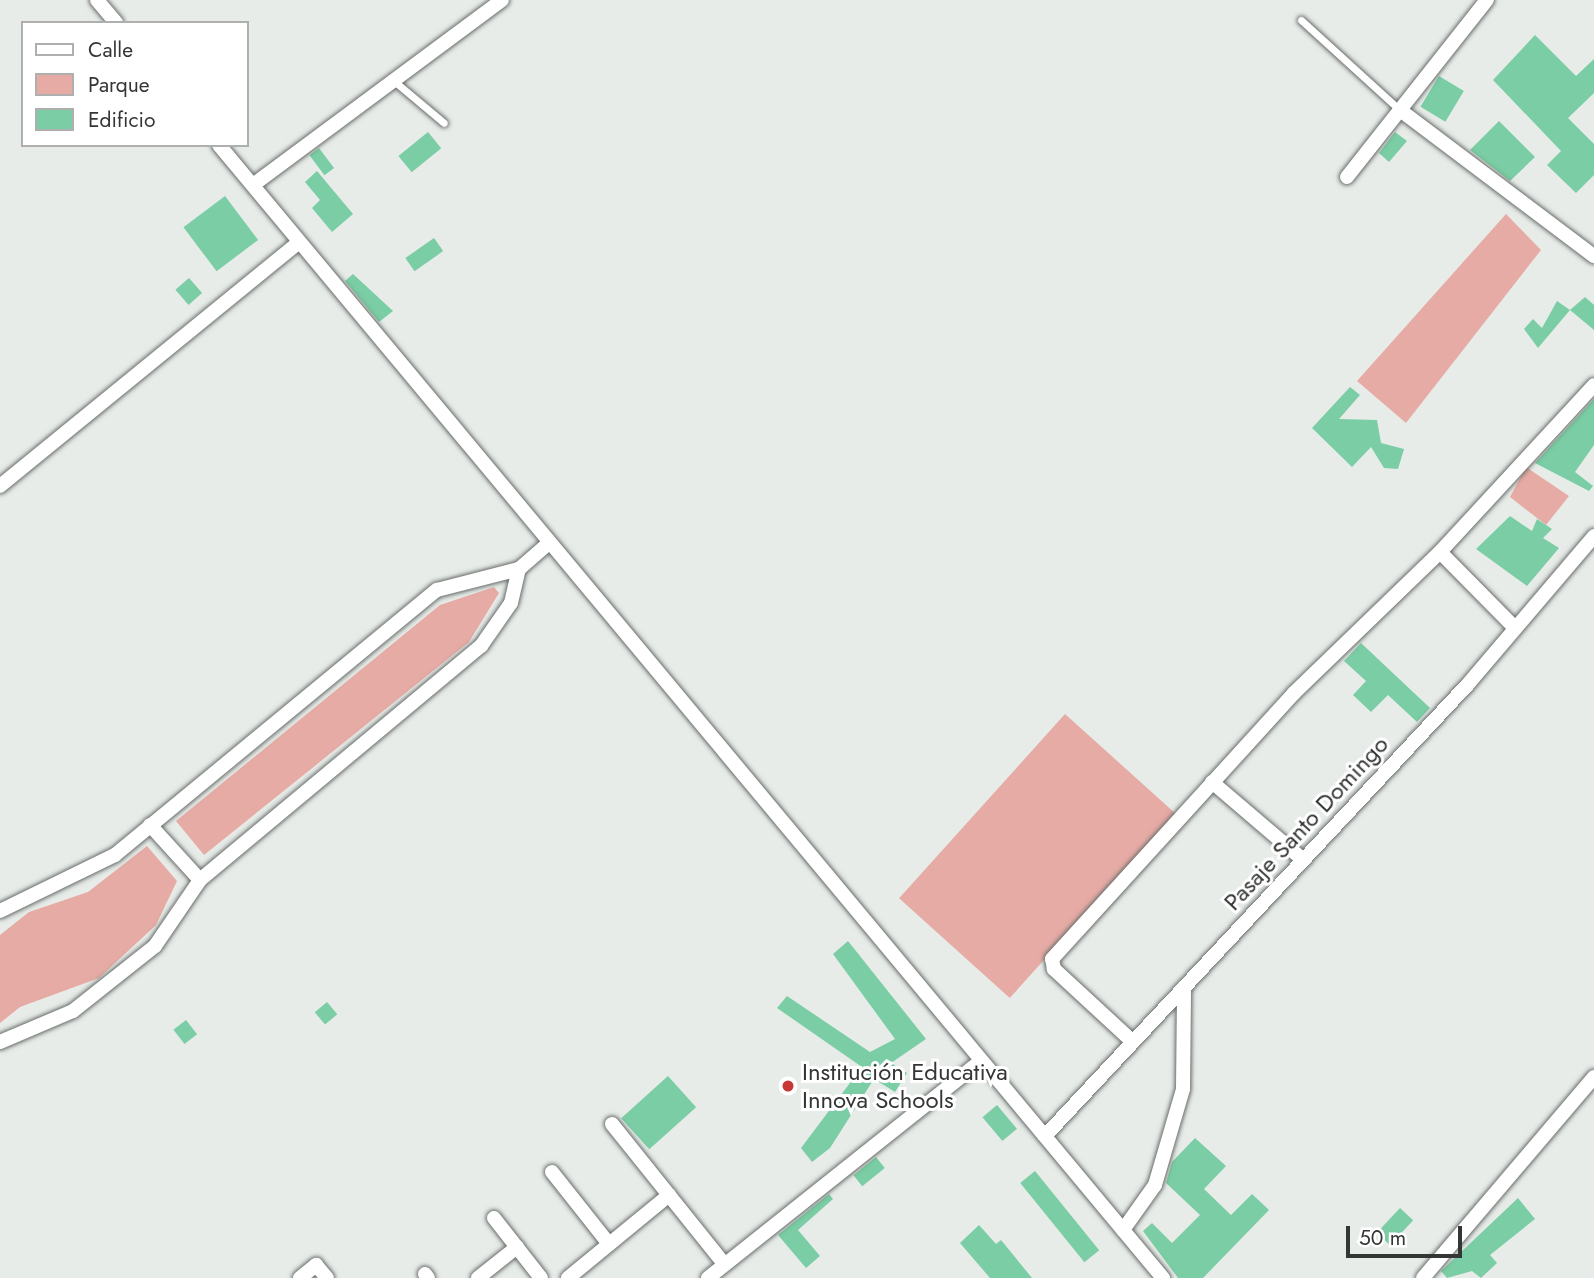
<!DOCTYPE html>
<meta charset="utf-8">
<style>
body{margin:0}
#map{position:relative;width:1594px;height:1278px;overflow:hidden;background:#e7ece9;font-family:Jost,sans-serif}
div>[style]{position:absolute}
.green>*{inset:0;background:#e7aba5;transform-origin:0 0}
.building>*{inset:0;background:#7acda4;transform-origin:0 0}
.roads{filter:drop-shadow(0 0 2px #696d6a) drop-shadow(0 0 2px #696d6a)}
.service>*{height:7px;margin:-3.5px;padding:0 3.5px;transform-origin:3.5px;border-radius:3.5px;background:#fff}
.minor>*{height:14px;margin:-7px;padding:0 7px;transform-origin:7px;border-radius:7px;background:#fff}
.dots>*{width:19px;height:19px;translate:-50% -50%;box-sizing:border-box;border:4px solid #fff;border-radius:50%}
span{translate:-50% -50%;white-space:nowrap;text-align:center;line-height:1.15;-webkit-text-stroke:6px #fff;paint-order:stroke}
.street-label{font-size:24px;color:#343635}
.poi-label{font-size:24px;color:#343635}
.left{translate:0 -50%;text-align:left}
.legend{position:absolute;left:21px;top:21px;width:228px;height:126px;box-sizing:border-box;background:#fff;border:2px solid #aeafae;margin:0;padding:9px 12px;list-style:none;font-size:21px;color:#343635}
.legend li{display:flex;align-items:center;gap:14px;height:35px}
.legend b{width:35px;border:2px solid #aeafae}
.scale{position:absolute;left:1346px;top:1226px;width:116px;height:32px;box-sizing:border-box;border:4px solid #343635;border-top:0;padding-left:9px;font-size:21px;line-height:24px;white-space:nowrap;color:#343635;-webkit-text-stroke:5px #fff;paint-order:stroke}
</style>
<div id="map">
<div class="green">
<div style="clip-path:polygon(1506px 214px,1541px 250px,1406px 423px,1357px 381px)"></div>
<div style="clip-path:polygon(1526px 467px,1569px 496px,1546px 525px,1510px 497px)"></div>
<div style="clip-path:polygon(494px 587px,499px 593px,469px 642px,204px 855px,176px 821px,440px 605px)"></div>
<div style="left:1065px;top:714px;width:149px;height:248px;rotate:42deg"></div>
<div style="clip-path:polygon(147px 846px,177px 881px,156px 925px,99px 978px,20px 1007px,0 1023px,0 935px,29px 912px,88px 892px)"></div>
</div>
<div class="building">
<div style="clip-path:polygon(1535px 35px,1576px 76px,1594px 59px,1594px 93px,1568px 118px,1594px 144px,1594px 175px,1576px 193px,1547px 165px,1561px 151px,1493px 80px)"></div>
<div style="left:1439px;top:76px;width:29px;height:36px;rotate:31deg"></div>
<div style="clip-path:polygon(1499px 121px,1535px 157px,1510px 181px,1470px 150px)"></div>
<div style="left:428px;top:132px;width:21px;height:38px;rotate:51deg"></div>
<div style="clip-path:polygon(1395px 132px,1407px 141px,1389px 162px,1379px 153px)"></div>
<div style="left:319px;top:148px;width:25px;height:12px;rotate:53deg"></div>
<div style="clip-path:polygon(317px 171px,353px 214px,332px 232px,312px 208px,320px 200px,305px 182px)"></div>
<div style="left:225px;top:196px;width:55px;height:52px;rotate:53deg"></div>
<div style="left:434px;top:238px;width:16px;height:35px;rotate:55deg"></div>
<div style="clip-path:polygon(353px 274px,393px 311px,379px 322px,345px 281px)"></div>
<div style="left:189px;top:278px;width:20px;height:18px;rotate:49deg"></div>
<div style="clip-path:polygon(1585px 297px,1594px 305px,1594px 330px,1570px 310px)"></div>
<div style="clip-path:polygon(1557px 301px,1570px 310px,1538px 348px,1524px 329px,1533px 319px,1542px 328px)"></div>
<div style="clip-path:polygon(1350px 387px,1360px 395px,1339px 419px,1377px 420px,1381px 443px,1404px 449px,1398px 469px,1384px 468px,1371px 447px,1352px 467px,1312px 428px)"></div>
<div style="clip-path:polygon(1594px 399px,1594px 445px,1575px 472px,1593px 486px,1589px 491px,1535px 463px)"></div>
<div style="clip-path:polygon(1510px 516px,1532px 531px,1537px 519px,1552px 529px,1543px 538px,1559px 548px,1527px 586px,1476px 549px)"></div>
<div style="clip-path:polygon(1361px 643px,1430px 708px,1417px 722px,1388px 695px,1371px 712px,1353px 695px,1366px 681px,1344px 661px)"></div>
<div style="clip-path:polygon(848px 941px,926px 1039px,891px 1063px,907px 1073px,895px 1092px,874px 1079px,830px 1148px,812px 1162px,801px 1148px,862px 1067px,777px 1008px,787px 996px,870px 1052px,895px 1039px,833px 954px)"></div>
<div style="left:327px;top:1002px;width:16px;height:16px;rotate:50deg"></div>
<div style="left:186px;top:1020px;width:18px;height:16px;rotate:52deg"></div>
<div style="left:668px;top:1076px;width:42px;height:63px;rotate:48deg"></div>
<div style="left:997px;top:1105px;width:31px;height:19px;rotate:50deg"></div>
<div style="clip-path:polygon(1195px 1138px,1226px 1166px,1204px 1189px,1231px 1215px,1252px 1194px,1269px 1210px,1203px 1278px,1178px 1278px,1143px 1231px,1152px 1223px,1172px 1243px,1200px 1215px,1166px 1183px,1172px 1162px)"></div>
<div style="left:876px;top:1157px;width:14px;height:29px;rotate:51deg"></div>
<div style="left:1035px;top:1171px;width:102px;height:19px;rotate:51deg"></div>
<div style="clip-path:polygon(829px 1194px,833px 1199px,798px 1230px,820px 1256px,806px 1268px,778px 1235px)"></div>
<div style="clip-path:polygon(1518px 1198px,1535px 1219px,1490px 1255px,1497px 1263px,1481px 1278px,1472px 1271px,1447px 1278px,1441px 1271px)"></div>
<div style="left:1400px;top:1208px;width:18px;height:34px;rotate:43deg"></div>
<div style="clip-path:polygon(979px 1225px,996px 1244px,1001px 1240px,1032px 1278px,990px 1278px,960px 1243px)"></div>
</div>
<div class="roads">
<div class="service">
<div style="left:1301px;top:20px;width:134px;rotate:42.3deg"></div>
<div style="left:394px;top:81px;width:65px;rotate:40deg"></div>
</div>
<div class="minor">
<div style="left:97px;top:0;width:30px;rotate:50deg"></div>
<div style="left:1400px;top:110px;width:243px;rotate:37deg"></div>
<div style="left:219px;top:145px;width:1475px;rotate:50.2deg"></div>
<div style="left:1347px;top:177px;width:226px;rotate:-51.7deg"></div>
<div style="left:253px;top:185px;width:310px;rotate:-36.6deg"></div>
<div style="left:0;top:486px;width:386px;rotate:-39.2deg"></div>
<div style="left:1514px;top:627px;width:105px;rotate:-134.6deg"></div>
<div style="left:1440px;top:552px;width:227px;rotate:-47.3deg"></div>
<div style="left:1212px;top:782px;width:118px;rotate:40.5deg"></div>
<div style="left:150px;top:825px;width:74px;rotate:47.7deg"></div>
<div style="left:0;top:911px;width:128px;rotate:-26deg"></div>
<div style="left:115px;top:855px;width:417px;rotate:-39.5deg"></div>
<div style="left:437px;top:590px;width:85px;rotate:-14.4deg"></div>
<div style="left:519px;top:569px;width:40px;rotate:-41deg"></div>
<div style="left:0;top:1042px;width:79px;rotate:-23deg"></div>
<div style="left:73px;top:1011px;width:105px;rotate:-38.4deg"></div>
<div style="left:155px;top:946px;width:80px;rotate:-55.7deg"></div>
<div style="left:200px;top:880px;width:366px;rotate:-39.8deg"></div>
<div style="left:481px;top:646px;width:52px;rotate:-55.1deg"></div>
<div style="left:511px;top:603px;width:35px;rotate:-77deg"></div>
<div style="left:1133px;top:1042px;width:108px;rotate:-137.3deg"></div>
<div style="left:1054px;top:969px;width:10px;rotate:-101deg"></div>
<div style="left:1052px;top:959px;width:360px;rotate:-47.7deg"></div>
<div style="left:1294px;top:693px;width:203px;rotate:-44deg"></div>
<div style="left:612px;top:1124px;width:179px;rotate:51.3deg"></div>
<div style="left:1045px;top:1136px;width:620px;rotate:-46.89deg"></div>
<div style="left:1469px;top:683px;width:193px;rotate:-49.6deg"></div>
<div style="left:552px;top:1172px;width:92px;rotate:51.6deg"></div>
<div style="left:494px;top:1218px;width:76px;rotate:51.9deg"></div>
<div style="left:1123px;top:1230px;width:55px;rotate:-54.6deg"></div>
<div style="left:1155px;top:1185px;width:100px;rotate:-73.7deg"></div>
<div style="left:1183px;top:1089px;width:102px;rotate:-89.4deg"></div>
<div style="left:425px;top:1274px;width:5px;rotate:53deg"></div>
<div style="left:300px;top:1278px;width:21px;rotate:-39deg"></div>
<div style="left:316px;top:1265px;width:17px;rotate:50deg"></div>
<div style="left:478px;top:1278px;width:50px;rotate:-38.5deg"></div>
<div style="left:568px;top:1278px;width:131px;rotate:-39.4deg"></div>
<div style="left:708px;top:1278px;width:349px;rotate:-38.5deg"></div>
<div style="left:1423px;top:1278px;width:264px;rotate:-49.6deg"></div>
</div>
</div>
<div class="dots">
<div style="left:788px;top:1086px;background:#c63736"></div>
</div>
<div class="street-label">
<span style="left:1306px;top:823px;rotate:-47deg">Pasaje Santo Domingo</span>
</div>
<div class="poi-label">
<span class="left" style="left:802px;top:1086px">Institución Educativa<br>Innova Schools</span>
</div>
<ul class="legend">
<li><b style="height:9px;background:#fff"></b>Calle</li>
<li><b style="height:19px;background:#e7aba5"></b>Parque</li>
<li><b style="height:19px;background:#7acda4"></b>Edificio</li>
</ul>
<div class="scale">50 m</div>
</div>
